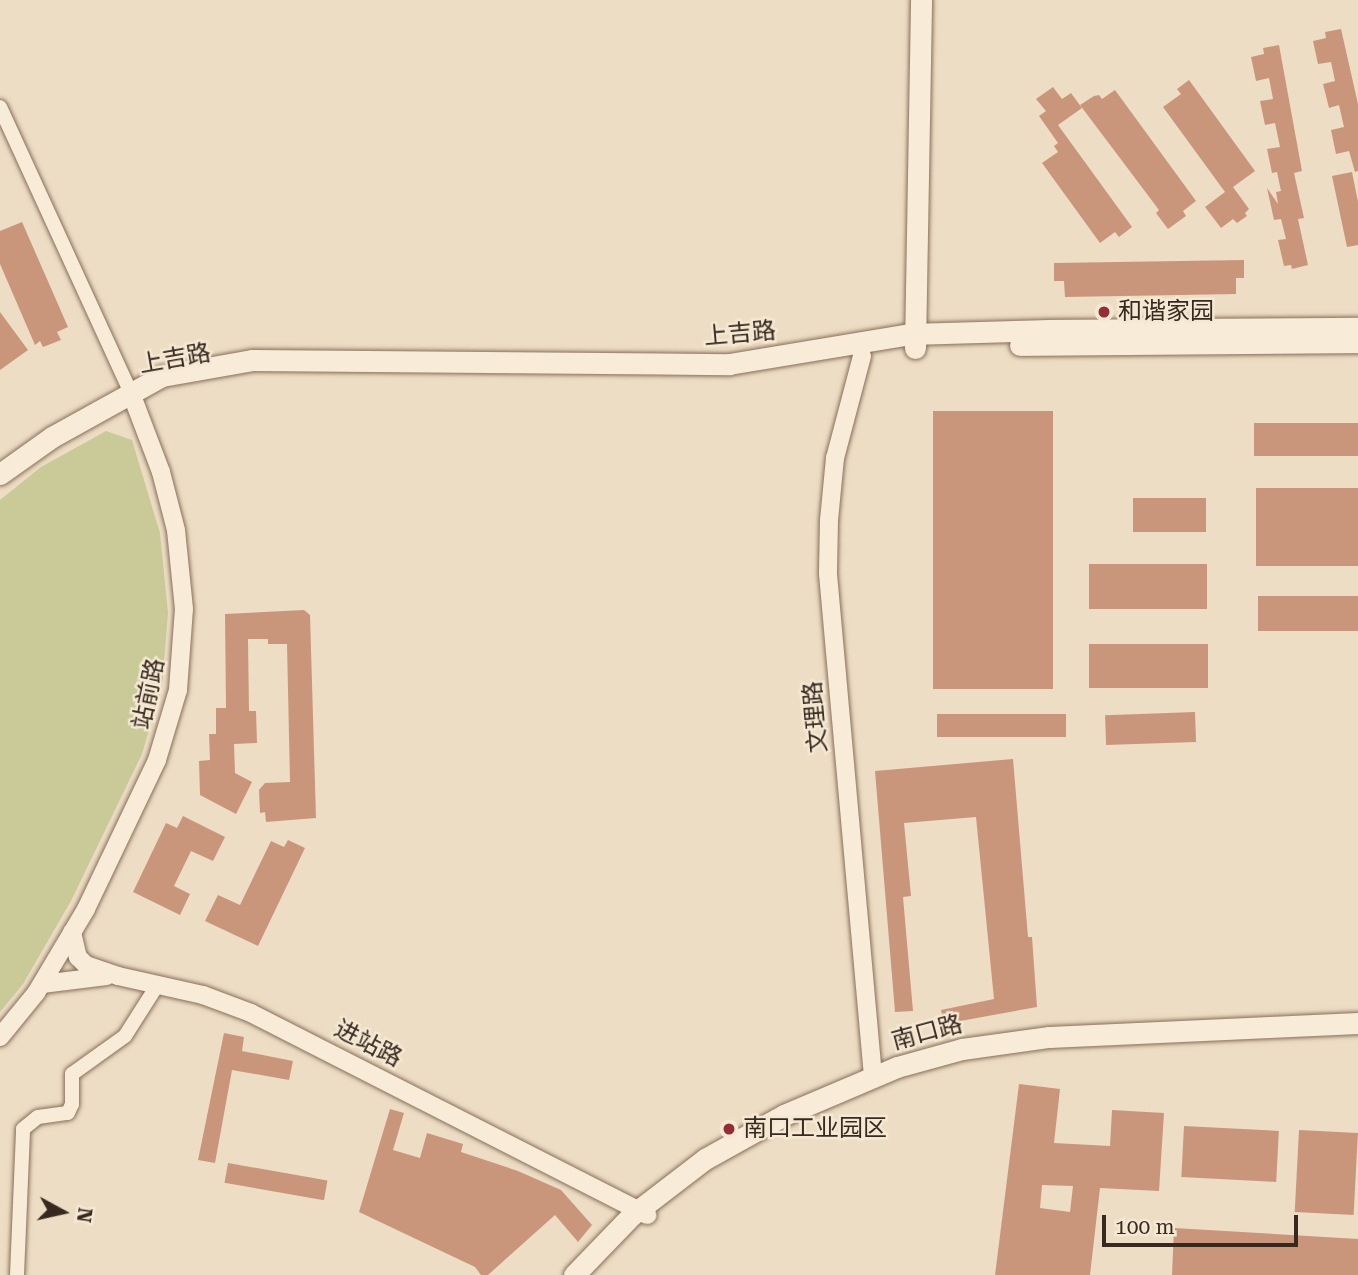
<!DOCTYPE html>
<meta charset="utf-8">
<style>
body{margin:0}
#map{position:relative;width:1358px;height:1275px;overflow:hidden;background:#edddc4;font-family:"Roboto Serif","Noto Sans SC",serif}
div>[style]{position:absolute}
.green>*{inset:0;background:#c9ca98}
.building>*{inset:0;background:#ca967b;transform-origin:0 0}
.roads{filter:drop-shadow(0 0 2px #876f5b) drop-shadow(0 0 2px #876f5b)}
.minor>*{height:14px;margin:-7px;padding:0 7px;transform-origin:7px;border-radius:7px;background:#f8ebd7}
.tertiary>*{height:18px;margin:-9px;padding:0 9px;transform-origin:9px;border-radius:9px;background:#f8ebd7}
.secondary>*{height:21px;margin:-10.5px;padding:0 10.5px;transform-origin:10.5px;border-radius:10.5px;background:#f8ebd7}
.dots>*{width:19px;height:19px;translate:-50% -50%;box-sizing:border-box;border:4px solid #f4e8d3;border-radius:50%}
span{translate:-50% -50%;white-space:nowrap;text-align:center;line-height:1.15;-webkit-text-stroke:5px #f4e8d3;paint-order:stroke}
.poi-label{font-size:24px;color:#37291f}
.left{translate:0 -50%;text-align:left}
.street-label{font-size:24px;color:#37291f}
.north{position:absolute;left:28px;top:1177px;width:70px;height:70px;-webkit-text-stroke:5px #f4e8d3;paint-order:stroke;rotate:98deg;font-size:19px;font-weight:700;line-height:28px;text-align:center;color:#37291f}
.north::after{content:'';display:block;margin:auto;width:24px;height:32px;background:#37291f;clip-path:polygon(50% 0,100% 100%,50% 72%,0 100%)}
.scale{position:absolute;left:1102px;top:1215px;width:196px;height:32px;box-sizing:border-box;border:4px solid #37291f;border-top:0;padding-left:9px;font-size:21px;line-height:24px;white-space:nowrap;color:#37291f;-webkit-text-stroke:5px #f4e8d3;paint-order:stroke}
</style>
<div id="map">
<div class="green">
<div style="clip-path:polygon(106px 431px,132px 440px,160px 533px,168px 613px,162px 687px,142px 754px,71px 901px,23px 984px,0 1012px,0 500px,41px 467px)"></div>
</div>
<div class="building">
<div style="clip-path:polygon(1341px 29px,1358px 104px,1358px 171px,1355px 172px,1349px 151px,1336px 154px,1331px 130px,1344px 127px,1339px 105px,1329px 108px,1323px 84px,1335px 81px,1331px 62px,1318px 64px,1313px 41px,1326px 38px,1325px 32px)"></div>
<div style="clip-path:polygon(1279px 45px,1302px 171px,1294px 173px,1304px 218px,1298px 219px,1308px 265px,1292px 269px,1291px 265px,1284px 266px,1278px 240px,1286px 239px,1281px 219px,1274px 220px,1267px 188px,1278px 204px,1276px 192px,1281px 191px,1277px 172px,1272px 173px,1267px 149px,1280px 147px,1275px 123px,1265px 125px,1260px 101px,1273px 99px,1269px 78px,1256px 81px,1251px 57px,1264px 54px,1263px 48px)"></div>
<div style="clip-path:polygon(1189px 80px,1255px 171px,1233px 187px,1249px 209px,1245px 213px,1247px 216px,1237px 223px,1233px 219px,1221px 228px,1205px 207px,1225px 192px,1163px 107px,1181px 94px,1177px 89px)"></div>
<div style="clip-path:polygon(1053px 87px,1062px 99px,1071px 93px,1082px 108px,1058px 125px,1132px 227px,1119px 237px,1115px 232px,1100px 243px,1042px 163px,1058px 152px,1054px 146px,1058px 143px,1039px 116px,1046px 111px,1036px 99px)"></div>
<div style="clip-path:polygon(1115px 90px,1196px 201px,1183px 211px,1186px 216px,1168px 229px,1156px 213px,1159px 210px,1080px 105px,1094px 96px,1099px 95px,1102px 99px)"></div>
<div style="clip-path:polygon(1352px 172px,1358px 202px,1358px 245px,1347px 247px,1332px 176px)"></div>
<div style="clip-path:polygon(22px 222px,68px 327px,57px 332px,61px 340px,43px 347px,40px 341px,35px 345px,0 264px,0 231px)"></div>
<div style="clip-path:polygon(1244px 260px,1244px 278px,1236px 278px,1236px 294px,1065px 297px,1064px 281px,1054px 281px,1054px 263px)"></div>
<div style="clip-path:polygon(0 312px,28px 350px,0 370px)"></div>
<div style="left:1053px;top:411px;width:278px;height:120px;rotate:90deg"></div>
<div style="left:1358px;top:423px;width:33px;height:104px;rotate:90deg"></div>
<div style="left:1358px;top:488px;width:78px;height:102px;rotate:90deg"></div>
<div style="left:1206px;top:498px;width:34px;height:73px;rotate:90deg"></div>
<div style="left:1207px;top:564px;width:45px;height:118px;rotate:90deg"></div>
<div style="left:1358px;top:596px;width:35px;height:100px;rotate:90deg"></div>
<div style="clip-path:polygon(304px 610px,310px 615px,316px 818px,266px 822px,265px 812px,260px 813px,259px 790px,265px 783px,290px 782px,287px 644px,268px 644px,268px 639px,248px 639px,249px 711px,256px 711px,257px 743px,234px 744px,235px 773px,252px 782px,236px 814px,200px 795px,199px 761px,210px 760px,209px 734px,216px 734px,216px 708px,226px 708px,225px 614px)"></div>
<div style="left:1208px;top:644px;width:44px;height:119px;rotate:90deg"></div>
<div style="left:1195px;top:712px;width:30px;height:90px;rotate:88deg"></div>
<div style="left:1066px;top:714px;width:23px;height:129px;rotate:90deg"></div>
<div style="clip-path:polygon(1013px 759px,1028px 937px,1032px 937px,1037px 1007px,944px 1024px,941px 1010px,994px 999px,976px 817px,904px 823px,911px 896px,903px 897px,913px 1011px,895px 1012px,875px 771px)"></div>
<div style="clip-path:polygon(183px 816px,225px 837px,213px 861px,191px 851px,174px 886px,190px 894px,180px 915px,133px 892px,166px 823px,177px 828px)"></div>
<div style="clip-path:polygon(288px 840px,305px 848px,258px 946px,205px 921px,218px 895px,240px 905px,271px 841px,284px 847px)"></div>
<div style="clip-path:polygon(224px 1033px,244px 1037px,242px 1051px,293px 1061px,289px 1080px,232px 1070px,215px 1163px,198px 1160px)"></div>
<div style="clip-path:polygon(evenodd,1019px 1084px,1060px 1089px,1054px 1143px,1110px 1146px,1112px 1110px,1164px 1113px,1159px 1191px,1100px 1188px,1090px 1275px,995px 1275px,1019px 1084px,1042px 1185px,1073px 1186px,1070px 1212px,1040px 1208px,1042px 1185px)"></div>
<div style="clip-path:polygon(390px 1109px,404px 1113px,393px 1150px,420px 1158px,427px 1133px,463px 1144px,461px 1152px,518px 1171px,561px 1190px,592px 1225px,578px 1242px,555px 1215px,488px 1275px,481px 1275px,475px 1267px,359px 1212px)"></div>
<div style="left:1184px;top:1126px;width:95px;height:51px;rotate:3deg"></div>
<div style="left:1299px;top:1130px;width:59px;height:82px;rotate:3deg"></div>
<div style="left:228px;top:1163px;width:101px;height:20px;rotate:10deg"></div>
<div style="clip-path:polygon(1174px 1228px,1358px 1239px,1358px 1275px,1172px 1275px)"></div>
</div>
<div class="roads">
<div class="minor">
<div style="left:0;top:107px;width:315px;rotate:65.4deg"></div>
<div style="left:17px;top:1275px;width:146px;rotate:-87.6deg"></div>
<div style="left:23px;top:1129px;width:19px;rotate:-39deg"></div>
<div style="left:38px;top:1117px;width:30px;rotate:-8deg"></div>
<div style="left:68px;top:1113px;width:10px;rotate:-66deg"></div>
<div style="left:72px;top:1104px;width:30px;rotate:-90deg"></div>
<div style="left:72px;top:1074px;width:65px;rotate:-35.6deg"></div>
<div style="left:125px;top:1036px;width:62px;rotate:-57.6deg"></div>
</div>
<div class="tertiary">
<div style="left:862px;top:356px;width:106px;rotate:104.8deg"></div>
<div style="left:835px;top:458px;width:62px;rotate:95.5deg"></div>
<div style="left:829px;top:520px;width:54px;rotate:91.1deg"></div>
<div style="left:828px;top:574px;width:504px;rotate:84.88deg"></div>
<div style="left:72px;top:932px;width:26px;rotate:77deg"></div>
<div style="left:78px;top:957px;width:11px;rotate:45deg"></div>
<div style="left:86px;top:965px;width:34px;rotate:19deg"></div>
<div style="left:118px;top:976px;width:87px;rotate:12.6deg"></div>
<div style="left:203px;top:995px;width:51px;rotate:20.6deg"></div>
<div style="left:251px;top:1013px;width:445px;rotate:27deg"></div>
<div style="left:42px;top:984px;width:65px;rotate:-7deg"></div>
<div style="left:0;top:1037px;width:57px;rotate:-50.7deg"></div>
<div style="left:36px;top:993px;width:98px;rotate:-59.2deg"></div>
<div style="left:86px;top:909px;width:165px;rotate:-64.5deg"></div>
<div style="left:157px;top:760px;width:73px;rotate:-73.3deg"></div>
<div style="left:178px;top:690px;width:81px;rotate:-85.8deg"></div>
<div style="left:184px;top:609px;width:79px;rotate:-95.8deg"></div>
<div style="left:176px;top:530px;width:60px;rotate:-104.5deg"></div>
<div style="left:161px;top:472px;width:85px;rotate:-110.8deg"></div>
</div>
<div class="secondary">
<div style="left:1020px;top:345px;width:338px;rotate:-0.5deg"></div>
<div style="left:915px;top:348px;width:348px;rotate:-89deg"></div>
<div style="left:0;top:474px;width:64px;rotate:-35.4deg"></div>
<div style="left:52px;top:437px;width:126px;rotate:-29deg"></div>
<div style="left:162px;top:376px;width:91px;rotate:-10.1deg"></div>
<div style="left:252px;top:360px;width:477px;rotate:0.5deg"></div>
<div style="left:729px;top:364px;width:183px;rotate:-9.4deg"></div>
<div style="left:910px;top:334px;width:139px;rotate:-1.6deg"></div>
<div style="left:1049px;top:330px;width:309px;rotate:-0.4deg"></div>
<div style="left:574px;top:1275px;width:83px;rotate:-46deg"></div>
<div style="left:632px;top:1215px;width:92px;rotate:-37.5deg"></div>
<div style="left:705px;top:1159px;width:90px;rotate:-29.1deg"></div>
<div style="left:784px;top:1115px;width:123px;rotate:-23deg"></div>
<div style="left:897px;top:1067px;width:67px;rotate:-15.5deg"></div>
<div style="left:962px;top:1049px;width:88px;rotate:-7.9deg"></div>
<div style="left:1049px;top:1037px;width:309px;rotate:-2.6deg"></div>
</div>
</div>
<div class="dots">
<div style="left:1104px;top:312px;background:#942d36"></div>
<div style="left:729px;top:1129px;background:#942d36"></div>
</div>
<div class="poi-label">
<span class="left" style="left:1118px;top:312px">和谐家园</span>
<span class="left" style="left:743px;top:1129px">南口工业园区</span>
</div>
<div class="street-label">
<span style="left:740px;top:334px;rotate:-5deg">上吉路</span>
<span style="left:175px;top:359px;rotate:-10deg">上吉路</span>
<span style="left:149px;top:694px;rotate:-78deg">站前路</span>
<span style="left:816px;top:717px;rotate:-95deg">文理路</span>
<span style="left:927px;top:1033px;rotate:-15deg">南口路</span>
<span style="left:368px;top:1044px;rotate:27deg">进站路</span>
</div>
<div class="north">N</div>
<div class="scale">100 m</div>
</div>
